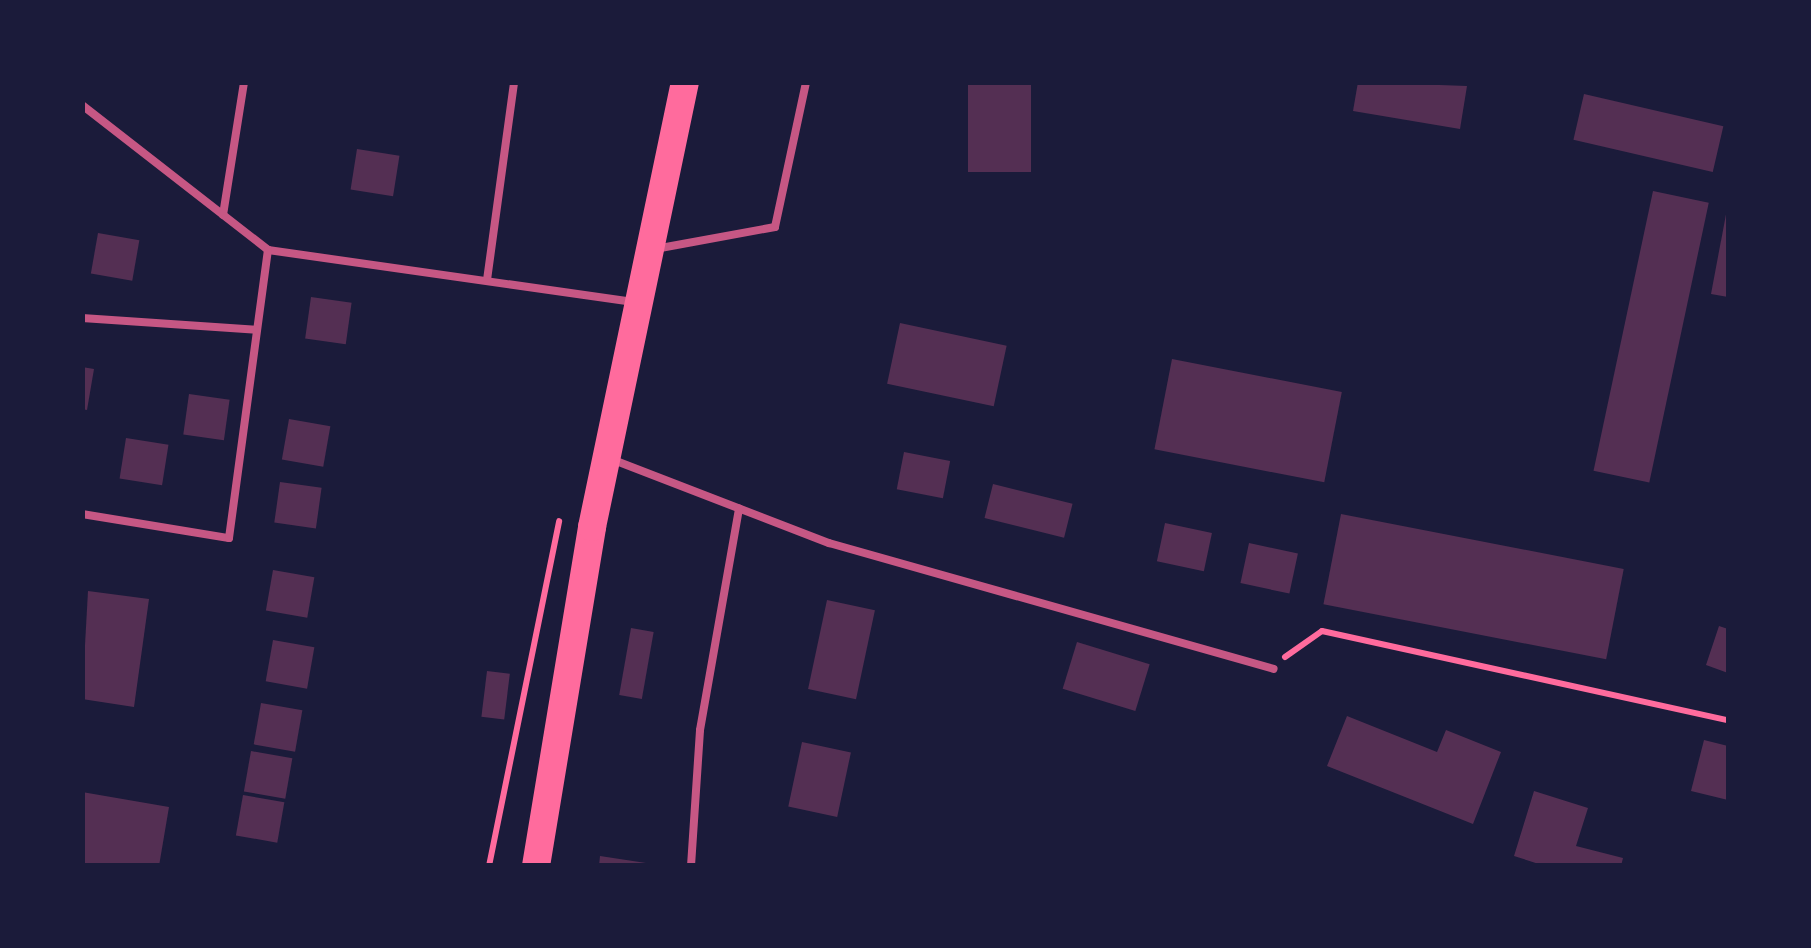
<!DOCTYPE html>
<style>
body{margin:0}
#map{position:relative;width:1811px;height:948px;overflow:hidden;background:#1b1b3a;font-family:"Noto Sans",sans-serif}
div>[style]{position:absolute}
.building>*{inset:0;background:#542f53;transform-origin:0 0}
.path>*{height:6px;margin:-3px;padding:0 3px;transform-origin:3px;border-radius:3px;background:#ff6b9d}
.service>*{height:8px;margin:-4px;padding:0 4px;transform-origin:4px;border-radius:4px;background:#c65784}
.trunk>*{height:28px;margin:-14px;padding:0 14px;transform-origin:14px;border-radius:14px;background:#ff6b9d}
span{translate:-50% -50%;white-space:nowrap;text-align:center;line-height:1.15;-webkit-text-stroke:9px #1b1b3a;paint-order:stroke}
.frame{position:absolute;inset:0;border:85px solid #1b1b3a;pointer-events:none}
</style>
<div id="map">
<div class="building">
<div style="left:968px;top:82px;width:63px;height:90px"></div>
<div style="clip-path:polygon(1358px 82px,1467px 86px,1460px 129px,1353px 111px)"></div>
<div style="left:1584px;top:94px;width:143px;height:47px;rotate:13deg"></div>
<div style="left:357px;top:149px;width:43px;height:41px;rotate:9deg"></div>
<div style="left:1653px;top:191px;width:57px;height:286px;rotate:12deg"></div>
<div style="clip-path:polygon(1727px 209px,1728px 209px,1728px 297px,1711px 294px)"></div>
<div style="left:98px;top:233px;width:42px;height:41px;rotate:10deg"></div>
<div style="left:311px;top:297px;width:41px;height:42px;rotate:8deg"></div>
<div style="left:900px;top:323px;width:109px;height:62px;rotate:12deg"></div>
<div style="left:1172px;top:359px;width:173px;height:92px;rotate:11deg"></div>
<div style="clip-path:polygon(82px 367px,94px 369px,87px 410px,82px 409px)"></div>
<div style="left:189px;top:394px;width:41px;height:41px;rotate:8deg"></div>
<div style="left:289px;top:419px;width:42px;height:41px;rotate:10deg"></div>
<div style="left:126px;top:438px;width:43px;height:41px;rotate:9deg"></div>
<div style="left:904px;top:452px;width:47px;height:38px;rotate:11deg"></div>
<div style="left:280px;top:482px;width:42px;height:41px;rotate:8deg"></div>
<div style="left:993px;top:484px;width:82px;height:35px;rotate:14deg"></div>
<div style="left:1341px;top:514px;width:288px;height:92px;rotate:11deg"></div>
<div style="left:1165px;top:523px;width:48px;height:39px;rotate:12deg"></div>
<div style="left:1249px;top:543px;width:50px;height:41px;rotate:12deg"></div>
<div style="left:273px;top:570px;width:42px;height:41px;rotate:10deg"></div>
<div style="clip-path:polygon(88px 591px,149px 599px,134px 707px,82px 699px)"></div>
<div style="left:827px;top:600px;width:49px;height:91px;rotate:12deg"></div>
<div style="clip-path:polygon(1719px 626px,1728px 629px,1728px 673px,1706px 665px)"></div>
<div style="left:631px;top:628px;width:23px;height:68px;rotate:10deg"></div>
<div style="left:273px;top:640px;width:42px;height:42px;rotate:10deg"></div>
<div style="left:1077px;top:642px;width:76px;height:49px;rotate:17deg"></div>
<div style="left:487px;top:671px;width:23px;height:46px;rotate:7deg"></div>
<div style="left:261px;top:703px;width:42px;height:42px;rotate:10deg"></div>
<div style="clip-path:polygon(1347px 716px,1437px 752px,1446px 730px,1501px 752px,1473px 824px,1327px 766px)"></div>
<div style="clip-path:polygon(1704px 740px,1728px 746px,1728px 800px,1691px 791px)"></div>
<div style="left:802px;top:742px;width:50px;height:66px;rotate:12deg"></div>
<div style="left:251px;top:751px;width:42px;height:41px;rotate:10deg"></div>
<div style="clip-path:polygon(1534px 791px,1588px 808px,1576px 846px,1623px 858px,1621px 866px,1545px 866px,1514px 856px)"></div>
<div style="clip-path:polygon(82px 792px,169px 807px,159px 866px,82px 866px)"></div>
<div style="left:243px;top:795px;width:42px;height:41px;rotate:10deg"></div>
<div style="clip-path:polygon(600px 856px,646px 863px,646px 866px,599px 866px)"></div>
</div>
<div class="path">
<div style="left:1285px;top:657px;width:45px;rotate:-35.1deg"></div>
<div style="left:1322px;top:631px;width:416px;rotate:12.4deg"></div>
<div style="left:489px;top:866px;width:352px;rotate:-78.5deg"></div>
</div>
<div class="service">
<div style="left:82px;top:105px;width:236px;rotate:37.9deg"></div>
<div style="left:268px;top:250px;width:371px;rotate:8.1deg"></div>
<div style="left:223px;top:215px;width:135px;rotate:-81deg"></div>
<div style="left:655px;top:249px;width:122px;rotate:-10.4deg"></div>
<div style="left:775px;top:227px;width:148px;rotate:-77.9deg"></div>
<div style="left:487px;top:280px;width:200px;rotate:-82.2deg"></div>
<div style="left:82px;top:318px;width:175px;rotate:3.9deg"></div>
<div style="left:611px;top:459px;width:234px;rotate:21.1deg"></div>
<div style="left:829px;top:543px;width:462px;rotate:15.8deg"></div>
<div style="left:82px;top:514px;width:149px;rotate:9.3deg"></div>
<div style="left:229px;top:538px;width:291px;rotate:-82.3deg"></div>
<div style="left:691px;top:866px;width:136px;rotate:-86.2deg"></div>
<div style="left:700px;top:730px;width:225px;rotate:-80deg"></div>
</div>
<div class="trunk">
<div style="left:536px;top:866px;width:344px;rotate:-80.6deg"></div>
<div style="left:592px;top:527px;width:455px;rotate:-78.2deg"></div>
</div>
<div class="frame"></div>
</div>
